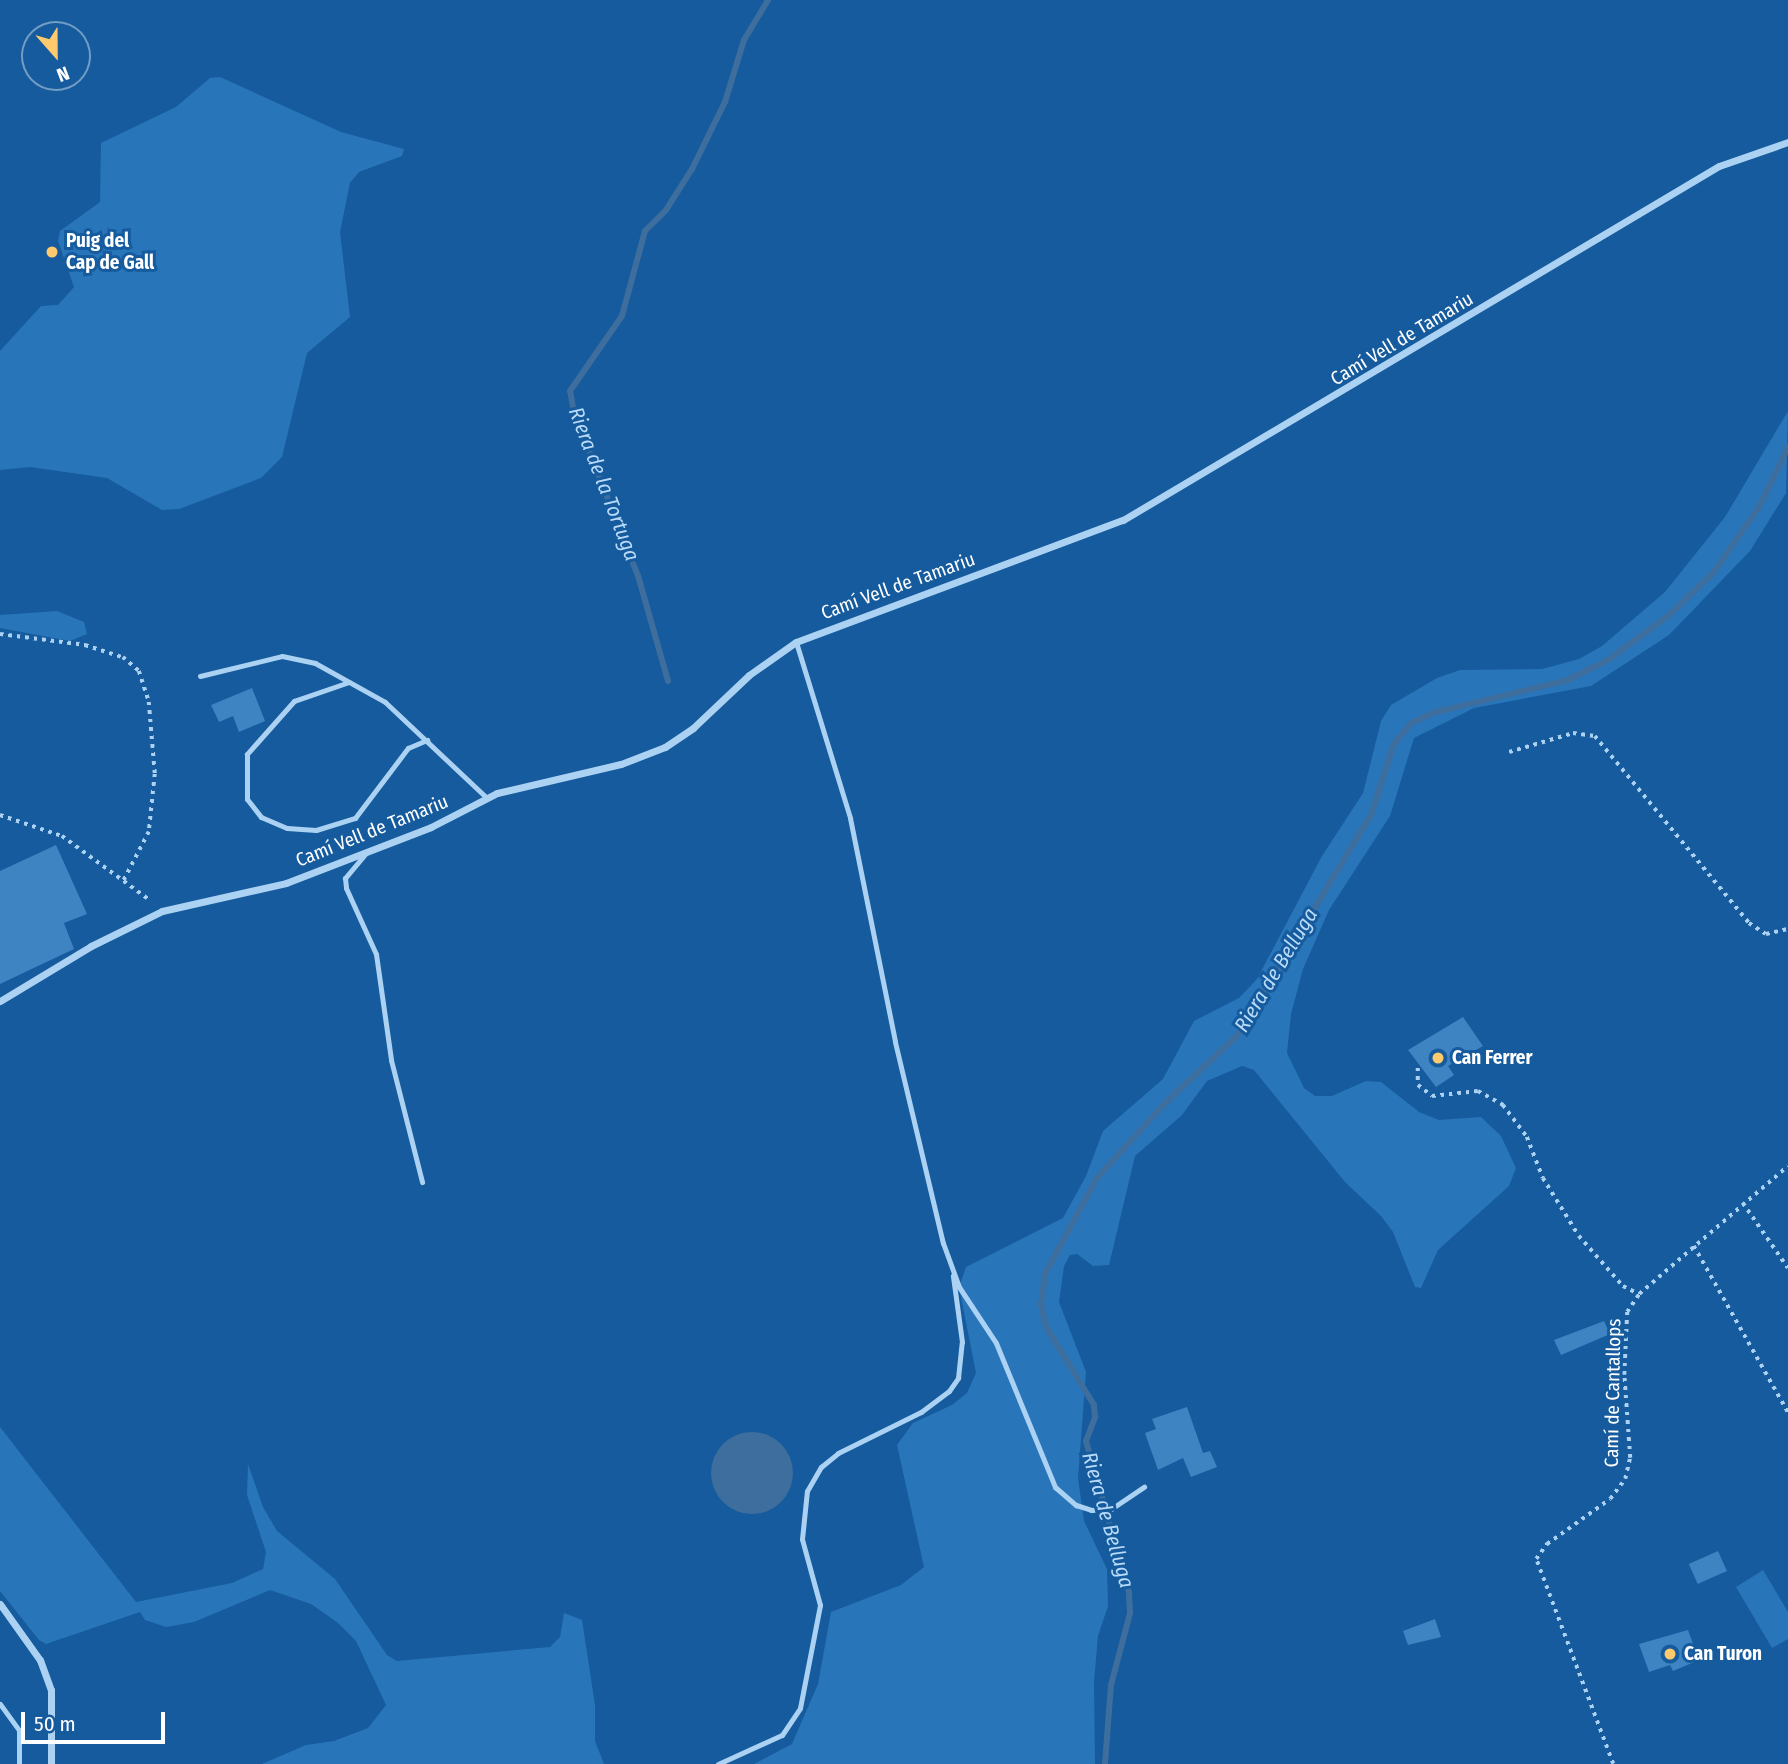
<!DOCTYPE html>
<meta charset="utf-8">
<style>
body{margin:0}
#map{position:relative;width:1788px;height:1764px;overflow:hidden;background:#155b9d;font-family:"Fira Sans Condensed",sans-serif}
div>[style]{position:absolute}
.green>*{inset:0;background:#2975ba}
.water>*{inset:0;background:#3e6e9d}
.round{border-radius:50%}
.stream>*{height:6px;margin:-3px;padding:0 3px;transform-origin:3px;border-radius:3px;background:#3e6e9d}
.building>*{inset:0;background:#3e84c3;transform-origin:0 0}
.path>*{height:3.5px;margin-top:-1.75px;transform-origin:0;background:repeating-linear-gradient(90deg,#acd2f3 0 3.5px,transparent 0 8.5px)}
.service>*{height:5px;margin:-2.5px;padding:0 2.5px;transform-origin:2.5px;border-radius:2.5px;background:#acd2f3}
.minor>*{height:7px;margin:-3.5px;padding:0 3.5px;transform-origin:3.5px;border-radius:3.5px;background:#acd2f3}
.dots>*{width:19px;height:19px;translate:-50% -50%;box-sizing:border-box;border:4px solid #155b9d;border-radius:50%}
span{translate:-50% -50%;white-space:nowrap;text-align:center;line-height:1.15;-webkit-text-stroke:6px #155b9d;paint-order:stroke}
.poi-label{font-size:19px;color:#fff;font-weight:700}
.left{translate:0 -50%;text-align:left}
.street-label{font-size:19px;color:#fff}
.water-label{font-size:21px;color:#b9dbf9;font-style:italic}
.north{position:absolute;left:21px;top:21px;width:70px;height:70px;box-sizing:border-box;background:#155b9d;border:2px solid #739dc4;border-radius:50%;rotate:159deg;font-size:19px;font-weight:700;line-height:28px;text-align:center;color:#fff}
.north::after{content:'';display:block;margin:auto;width:24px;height:32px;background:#ffca6e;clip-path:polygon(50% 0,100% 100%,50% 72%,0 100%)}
.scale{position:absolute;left:21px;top:1712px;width:144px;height:32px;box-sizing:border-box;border:4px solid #fff;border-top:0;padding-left:9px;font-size:21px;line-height:24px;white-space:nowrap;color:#fff;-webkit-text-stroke:5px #155b9d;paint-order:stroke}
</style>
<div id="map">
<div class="green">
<div style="clip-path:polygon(220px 77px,341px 132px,404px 149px,402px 156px,359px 172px,350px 183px,340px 232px,350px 317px,307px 353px,282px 457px,261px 478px,179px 509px,162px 510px,107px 478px,30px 467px,0 470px,0 351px,41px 306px,58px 305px,74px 287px,58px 241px,60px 231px,100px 202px,101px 143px,176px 107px,210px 78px)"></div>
<div style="clip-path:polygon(1788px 411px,1786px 493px,1750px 551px,1669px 635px,1591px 686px,1474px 708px,1414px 738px,1390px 816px,1329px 910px,1303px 969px,1291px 1014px,1287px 1053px,1304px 1088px,1315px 1096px,1332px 1096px,1366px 1081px,1381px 1082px,1419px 1112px,1439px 1120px,1481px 1117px,1501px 1136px,1516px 1168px,1509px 1186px,1438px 1250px,1421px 1288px,1415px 1287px,1393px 1232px,1381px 1216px,1345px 1182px,1254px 1070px,1242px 1066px,1207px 1081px,1182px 1115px,1135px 1156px,1109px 1265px,1093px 1266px,1077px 1254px,1070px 1255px,1064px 1266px,1059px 1302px,1086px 1372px,1078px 1478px,1084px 1521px,1107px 1569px,1108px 1606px,1098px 1636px,1094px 1682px,1095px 1764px,754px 1764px,792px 1744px,818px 1684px,831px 1612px,901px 1585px,924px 1567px,897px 1445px,913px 1423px,952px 1405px,967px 1393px,976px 1373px,959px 1287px,966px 1267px,1063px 1218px,1086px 1176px,1103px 1131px,1163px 1079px,1194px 1021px,1239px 998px,1257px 979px,1322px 856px,1363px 793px,1381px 721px,1391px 705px,1437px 678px,1460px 670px,1542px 669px,1579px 659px,1602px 646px,1665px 592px,1725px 517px)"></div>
<div style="clip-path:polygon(57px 611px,84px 622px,87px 634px,70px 641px,0 628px,0 615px)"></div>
<div style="clip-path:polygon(0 1427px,136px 1602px,232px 1583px,263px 1569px,266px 1552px,247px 1495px,248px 1464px,263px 1507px,277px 1531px,335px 1579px,387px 1655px,397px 1661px,550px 1647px,560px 1637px,564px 1613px,582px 1620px,595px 1705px,595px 1741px,604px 1764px,262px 1764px,306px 1745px,334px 1741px,368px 1728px,386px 1705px,356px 1641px,338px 1623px,311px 1604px,270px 1590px,194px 1622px,166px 1627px,145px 1620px,140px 1612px,46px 1644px,39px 1640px,0 1591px)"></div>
<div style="clip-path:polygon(1763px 1570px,1788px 1612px,1788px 1639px,1772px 1648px,1736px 1587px)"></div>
</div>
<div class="water">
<div class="round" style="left:711px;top:1432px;width:82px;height:82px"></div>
</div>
<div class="stream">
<div style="left:668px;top:681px;width:109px;rotate:-105.9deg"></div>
<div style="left:638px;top:576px;width:175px;rotate:-111.4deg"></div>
<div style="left:574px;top:413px;width:22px;rotate:-100deg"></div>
<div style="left:570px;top:391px;width:91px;rotate:-55.3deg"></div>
<div style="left:622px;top:316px;width:88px;rotate:-74.9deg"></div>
<div style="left:645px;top:231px;width:30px;rotate:-45deg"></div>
<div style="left:666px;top:210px;width:49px;rotate:-57.6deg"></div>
<div style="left:692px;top:169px;width:75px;rotate:-63.8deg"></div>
<div style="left:725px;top:102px;width:65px;rotate:-73deg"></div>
<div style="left:744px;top:40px;width:47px;rotate:-59deg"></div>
<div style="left:1105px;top:1764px;width:79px;rotate:-85.7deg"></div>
<div style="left:1111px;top:1685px;width:74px;rotate:-75.2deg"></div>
<div style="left:1130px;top:1613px;width:21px;rotate:-93deg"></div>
<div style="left:1129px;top:1592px;width:157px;rotate:-105.9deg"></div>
<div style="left:1086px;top:1441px;width:26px;rotate:-69deg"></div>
<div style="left:1095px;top:1417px;width:12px;rotate:-95deg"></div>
<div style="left:1094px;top:1405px;width:92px;rotate:-121.6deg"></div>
<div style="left:1046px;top:1327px;width:24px;rotate:-102deg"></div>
<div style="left:1041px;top:1304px;width:30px;rotate:-82deg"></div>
<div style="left:1045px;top:1274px;width:109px;rotate:-61.6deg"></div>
<div style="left:1097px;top:1178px;width:100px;rotate:-47.8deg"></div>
<div style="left:1164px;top:1104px;width:100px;rotate:-43deg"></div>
<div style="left:1237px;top:1036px;width:258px;rotate:-58.8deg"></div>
<div style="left:1371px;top:815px;width:75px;rotate:-72.1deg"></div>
<div style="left:1394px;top:744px;width:27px;rotate:-51deg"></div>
<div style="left:1411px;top:723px;width:27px;rotate:-24deg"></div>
<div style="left:1436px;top:712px;width:136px;rotate:-13.6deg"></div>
<div style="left:1568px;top:680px;width:45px;rotate:-26.6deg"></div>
<div style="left:1608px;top:660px;width:74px;rotate:-36.3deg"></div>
<div style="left:1668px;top:616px;width:62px;rotate:-43.7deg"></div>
<div style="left:1713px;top:573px;width:80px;rotate:-55.1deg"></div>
<div style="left:1759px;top:507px;width:67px;rotate:-64.2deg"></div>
</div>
<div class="building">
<div style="clip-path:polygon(252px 688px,265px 721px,239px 732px,233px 716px,219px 722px,211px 705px)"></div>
<div style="clip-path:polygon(56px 845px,87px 914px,64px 923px,74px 949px,0 984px,0 871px)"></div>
<div style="clip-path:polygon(1463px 1017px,1483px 1046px,1448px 1066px,1454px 1075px,1436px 1087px,1408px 1050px)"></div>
<div style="clip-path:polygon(1604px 1321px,1610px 1334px,1561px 1355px,1554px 1340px)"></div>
<div style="clip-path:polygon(1187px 1407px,1203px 1453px,1210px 1451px,1217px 1467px,1191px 1477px,1183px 1458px,1158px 1470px,1145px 1433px,1156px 1429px,1152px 1419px)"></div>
<div style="left:1718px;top:1551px;width:22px;height:32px;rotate:66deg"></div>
<div style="clip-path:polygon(1435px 1619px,1441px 1637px,1408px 1645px,1403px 1631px)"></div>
<div style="clip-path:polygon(1688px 1630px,1699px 1660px,1673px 1671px,1670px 1665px,1649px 1672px,1639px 1644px)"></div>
</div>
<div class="path">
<div style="left:0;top:634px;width:86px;rotate:7.4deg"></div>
<div style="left:85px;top:645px;width:40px;rotate:18deg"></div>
<div style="left:123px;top:657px;width:21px;rotate:41deg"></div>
<div style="left:139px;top:671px;width:33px;rotate:72deg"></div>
<div style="left:149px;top:702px;width:72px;rotate:85.2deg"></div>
<div style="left:155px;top:774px;width:58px;rotate:95.9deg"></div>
<div style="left:149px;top:832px;width:59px;rotate:117.4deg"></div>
<div style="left:1509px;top:752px;width:67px;rotate:-16.5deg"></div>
<div style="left:1573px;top:733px;width:22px;rotate:8deg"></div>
<div style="left:1595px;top:736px;width:242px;rotate:50.5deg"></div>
<div style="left:1749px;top:923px;width:20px;rotate:33deg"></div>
<div style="left:1766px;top:934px;width:23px;rotate:-13deg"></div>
<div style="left:0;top:815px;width:65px;rotate:18.7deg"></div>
<div style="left:62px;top:836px;width:110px;rotate:36.1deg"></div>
<div style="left:1418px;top:1068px;width:17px;rotate:90deg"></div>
<div style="left:1418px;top:1085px;width:18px;rotate:38deg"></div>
<div style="left:1432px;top:1096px;width:46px;rotate:-6.2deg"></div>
<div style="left:1478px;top:1091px;width:29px;rotate:29deg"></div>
<div style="left:1503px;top:1105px;width:40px;rotate:53deg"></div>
<div style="left:1527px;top:1137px;width:44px;rotate:68.7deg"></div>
<div style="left:1543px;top:1178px;width:68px;rotate:58.2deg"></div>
<div style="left:1579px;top:1236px;width:67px;rotate:48.7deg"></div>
<div style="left:1623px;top:1286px;width:18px;rotate:27deg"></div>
<div style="left:1743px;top:1203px;width:79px;rotate:55.3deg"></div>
<div style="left:1694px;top:1246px;width:191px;rotate:60.5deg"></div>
<div style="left:1613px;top:1764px;width:219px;rotate:-110.6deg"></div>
<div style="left:1536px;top:1559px;width:19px;rotate:-54deg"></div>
<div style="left:1547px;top:1544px;width:77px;rotate:-35.5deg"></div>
<div style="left:1610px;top:1499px;width:25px;rotate:-53deg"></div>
<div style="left:1625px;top:1479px;width:22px;rotate:-77deg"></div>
<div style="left:1630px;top:1458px;width:83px;rotate:-94.1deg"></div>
<div style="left:1624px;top:1375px;width:63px;rotate:-87.3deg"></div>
<div style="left:1627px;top:1312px;width:22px;rotate:-56deg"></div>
<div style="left:1639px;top:1294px;width:196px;rotate:-40.7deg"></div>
</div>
<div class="service">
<div style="left:796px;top:642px;width:184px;rotate:72.9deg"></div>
<div style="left:850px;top:818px;width:228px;rotate:78.6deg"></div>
<div style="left:895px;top:1042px;width:207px;rotate:76.6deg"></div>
<div style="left:943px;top:1243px;width:47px;rotate:70deg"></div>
<div style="left:959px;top:1287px;width:67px;rotate:56.5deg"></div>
<div style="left:996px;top:1343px;width:156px;rotate:67.7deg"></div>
<div style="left:1055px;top:1487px;width:28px;rotate:41deg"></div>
<div style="left:1076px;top:1505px;width:16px;rotate:18deg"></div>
<div style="left:1091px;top:1510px;width:20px;rotate:-3deg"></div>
<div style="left:1111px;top:1509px;width:40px;rotate:-34deg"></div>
<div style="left:200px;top:676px;width:84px;rotate:-13.7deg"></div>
<div style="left:282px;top:656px;width:34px;rotate:12deg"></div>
<div style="left:315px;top:663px;width:80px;rotate:29.1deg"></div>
<div style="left:385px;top:702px;width:140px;rotate:43.3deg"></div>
<div style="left:349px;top:682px;width:58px;rotate:160.9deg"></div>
<div style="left:294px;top:701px;width:71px;rotate:131.6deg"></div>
<div style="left:247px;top:754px;width:45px;rotate:90deg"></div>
<div style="left:247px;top:799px;width:23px;rotate:52deg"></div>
<div style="left:261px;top:817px;width:28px;rotate:23deg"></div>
<div style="left:287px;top:828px;width:29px;rotate:4deg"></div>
<div style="left:316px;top:830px;width:41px;rotate:-17.1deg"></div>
<div style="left:355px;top:818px;width:88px;rotate:-52.9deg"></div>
<div style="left:408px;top:748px;width:21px;rotate:-23deg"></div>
<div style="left:366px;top:853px;width:33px;rotate:130deg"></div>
<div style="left:345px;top:878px;width:10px;rotate:84deg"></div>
<div style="left:346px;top:888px;width:72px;rotate:65.6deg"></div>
<div style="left:376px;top:954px;width:107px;rotate:81.9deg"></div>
<div style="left:391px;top:1060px;width:126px;rotate:75.7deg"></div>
<div style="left:0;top:1704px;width:32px;rotate:54deg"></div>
<div style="left:19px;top:1730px;width:34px;rotate:90deg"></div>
<div style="left:718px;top:1764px;width:70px;rotate:-24.4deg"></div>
<div style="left:782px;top:1735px;width:32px;rotate:-56deg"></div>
<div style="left:800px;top:1708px;width:105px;rotate:-79deg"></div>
<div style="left:820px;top:1605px;width:68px;rotate:-105.3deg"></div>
<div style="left:802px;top:1539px;width:48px;rotate:-84.1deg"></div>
<div style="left:807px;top:1491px;width:28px;rotate:-60deg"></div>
<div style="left:821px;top:1467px;width:22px;rotate:-39deg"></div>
<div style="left:838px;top:1453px;width:93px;rotate:-26.3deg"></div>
<div style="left:921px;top:1412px;width:35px;rotate:-37deg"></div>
<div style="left:949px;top:1391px;width:16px;rotate:-55deg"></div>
<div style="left:958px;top:1378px;width:36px;rotate:-84deg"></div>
<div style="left:962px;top:1342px;width:67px;rotate:-97.8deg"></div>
</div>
<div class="minor">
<div style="left:0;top:1001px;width:106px;rotate:-31.1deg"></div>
<div style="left:91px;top:946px;width:79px;rotate:-26.2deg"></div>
<div style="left:162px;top:911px;width:127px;rotate:-12.7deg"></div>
<div style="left:286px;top:883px;width:155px;rotate:-21.1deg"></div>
<div style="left:431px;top:827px;width:74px;rotate:-27.3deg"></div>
<div style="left:497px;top:793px;width:127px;rotate:-13.2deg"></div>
<div style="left:621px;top:764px;width:47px;rotate:-21.1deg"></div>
<div style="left:665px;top:747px;width:34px;rotate:-34deg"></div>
<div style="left:693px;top:728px;width:77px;rotate:-43.4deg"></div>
<div style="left:749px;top:675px;width:57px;rotate:-35.1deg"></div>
<div style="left:796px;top:642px;width:349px;rotate:-20.5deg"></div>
<div style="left:1123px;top:520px;width:693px;rotate:-30.71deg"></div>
<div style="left:1719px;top:166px;width:73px;rotate:-19.2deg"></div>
<div style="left:0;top:1604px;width:69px;rotate:54.5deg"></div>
<div style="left:40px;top:1660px;width:32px;rotate:70deg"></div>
<div style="left:51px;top:1690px;width:74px;rotate:90deg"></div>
</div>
<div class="dots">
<div style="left:52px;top:252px;background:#ffca6e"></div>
<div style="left:1438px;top:1058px;background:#ffca6e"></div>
<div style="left:1670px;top:1654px;background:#ffca6e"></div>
</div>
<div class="poi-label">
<span class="left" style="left:66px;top:252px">Puig del<br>Cap de Gall</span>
<span class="left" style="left:1452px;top:1058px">Can Ferrer</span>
<span class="left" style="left:1684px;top:1654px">Can Turon</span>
</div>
<div class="street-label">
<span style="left:1402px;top:339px;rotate:-31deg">Camí Vell de Tamariu</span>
<span style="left:898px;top:586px;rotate:-20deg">Camí Vell de Tamariu</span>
<span style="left:372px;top:831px;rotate:-22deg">Camí Vell de Tamariu</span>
<span style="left:1613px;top:1393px;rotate:-89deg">Camí de Cantallops</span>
</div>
<div class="water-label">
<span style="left:604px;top:484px;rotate:69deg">Riera de la Tortuga</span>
<span style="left:1276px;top:970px;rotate:-59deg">Riera de Belluga</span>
<span style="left:1108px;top:1520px;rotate:74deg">Riera de Belluga</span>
</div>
<div class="north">N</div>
<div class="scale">50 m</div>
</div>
